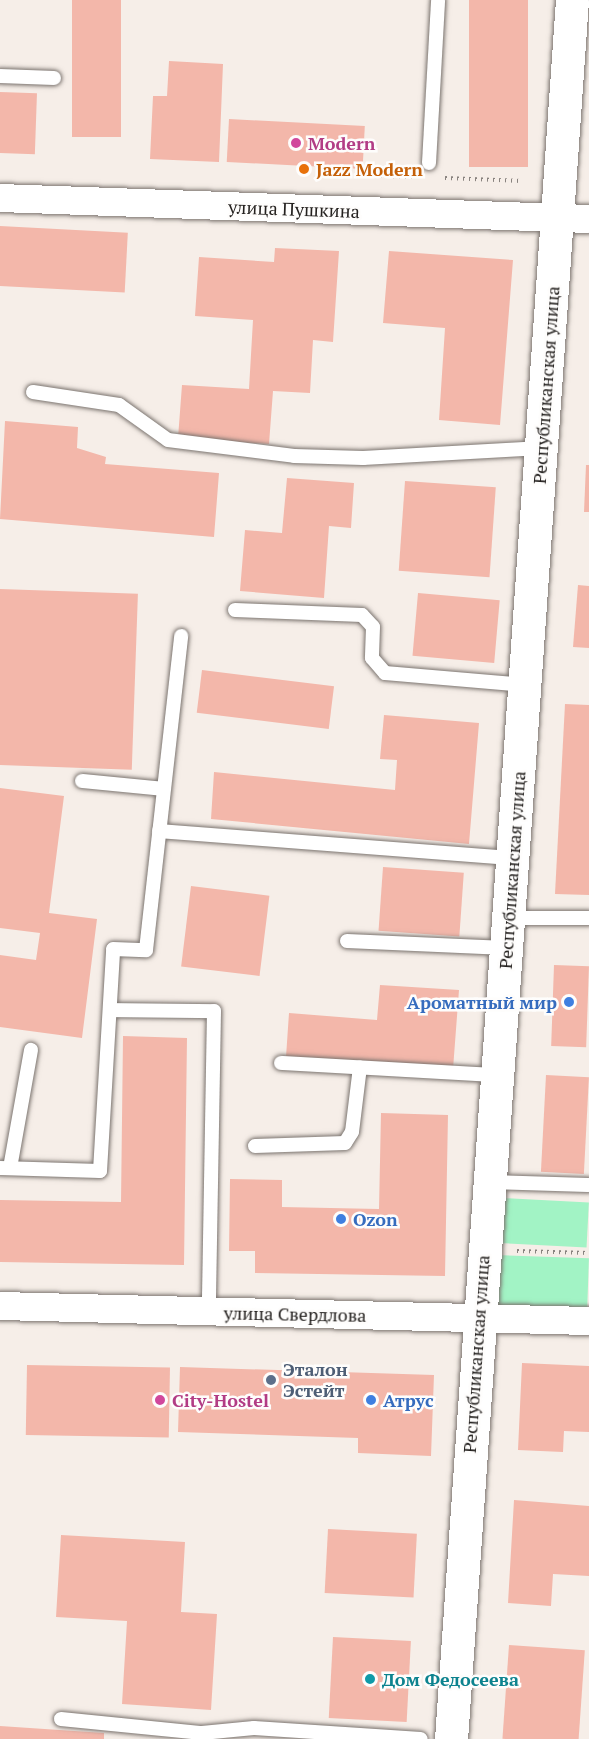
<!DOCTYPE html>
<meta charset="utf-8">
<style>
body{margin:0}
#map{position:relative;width:589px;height:1739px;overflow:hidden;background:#f6eee8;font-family:"PT Serif",serif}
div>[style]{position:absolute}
.green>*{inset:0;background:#a2f3c5;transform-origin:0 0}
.building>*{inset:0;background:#f3b7aa;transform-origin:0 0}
.path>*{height:4px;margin-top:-2px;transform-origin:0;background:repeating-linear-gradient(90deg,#89837f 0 1.5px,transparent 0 6px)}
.roads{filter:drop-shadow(0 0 2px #7b746f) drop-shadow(0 0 2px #7b746f)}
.service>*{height:14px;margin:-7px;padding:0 7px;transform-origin:7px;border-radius:7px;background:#fff}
.minor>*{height:28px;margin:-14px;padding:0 14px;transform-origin:14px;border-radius:14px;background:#fff}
.secondary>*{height:33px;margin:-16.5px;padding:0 16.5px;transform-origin:16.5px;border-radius:16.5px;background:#fff}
.dots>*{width:16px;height:16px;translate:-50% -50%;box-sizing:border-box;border:3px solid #fefdfc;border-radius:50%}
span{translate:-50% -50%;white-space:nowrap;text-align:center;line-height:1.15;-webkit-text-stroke:5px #fefdfc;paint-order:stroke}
.hotel-label{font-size:18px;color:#b23c85;font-weight:700}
.left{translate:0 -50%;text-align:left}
.food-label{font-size:18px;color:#c56008;font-weight:700}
.street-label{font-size:18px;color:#24211f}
.shop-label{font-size:18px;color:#366cbe;font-weight:700}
.right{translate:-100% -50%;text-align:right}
.service-label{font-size:18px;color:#4e5e75;font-weight:700}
.culture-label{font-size:18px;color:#0d838f;font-weight:700}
</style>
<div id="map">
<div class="green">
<div style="left:502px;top:1198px;width:87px;height:45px;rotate:3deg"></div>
<div style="left:496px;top:1255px;width:93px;height:51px;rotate:2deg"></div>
</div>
<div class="building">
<div style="left:72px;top:0;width:49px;height:137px"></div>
<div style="left:469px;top:0;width:59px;height:167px"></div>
<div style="clip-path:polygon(169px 61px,223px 64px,219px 162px,150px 159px,153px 96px,167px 96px)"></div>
<div style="left:0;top:92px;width:37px;height:61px;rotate:2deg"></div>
<div style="left:229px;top:119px;width:136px;height:43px;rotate:3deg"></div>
<div style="left:0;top:226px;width:128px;height:60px;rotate:3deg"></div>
<div style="clip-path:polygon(275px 248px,339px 251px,333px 342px,313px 340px,310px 393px,273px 391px,269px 444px,178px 438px,182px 385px,249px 389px,253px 320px,195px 316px,199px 257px,274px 262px)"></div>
<div style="clip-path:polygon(389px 251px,513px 260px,500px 425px,439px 420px,445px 328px,383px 323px)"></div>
<div style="clip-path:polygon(5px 421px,78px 427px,77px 448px,106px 457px,105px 464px,219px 473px,214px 537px,0 519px)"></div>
<div style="clip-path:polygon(586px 465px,589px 465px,589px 512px,584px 512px)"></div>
<div style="clip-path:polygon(287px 478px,354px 483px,351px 528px,329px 526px,324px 598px,240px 591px,245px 530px,282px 533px)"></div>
<div style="left:405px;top:481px;width:91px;height:90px;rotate:4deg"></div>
<div style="clip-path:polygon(578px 585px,589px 586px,589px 648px,573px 647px)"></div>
<div style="left:0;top:589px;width:138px;height:176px;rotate:2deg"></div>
<div style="left:418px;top:593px;width:82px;height:63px;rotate:5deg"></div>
<div style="left:202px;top:670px;width:133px;height:43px;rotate:7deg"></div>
<div style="clip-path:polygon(565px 704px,589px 705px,589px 895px,555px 894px)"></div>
<div style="clip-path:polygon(384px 715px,479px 723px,469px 844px,211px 819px,214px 772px,395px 790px,397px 760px,380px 759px)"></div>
<div style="clip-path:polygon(0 788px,64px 796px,49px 913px,97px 919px,82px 1038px,0 1027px,0 955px,36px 960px,40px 933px,0 928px)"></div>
<div style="left:383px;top:867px;width:81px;height:64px;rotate:4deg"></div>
<div style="left:191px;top:886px;width:79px;height:81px;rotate:7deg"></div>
<div style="left:554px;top:965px;width:35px;height:81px;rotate:2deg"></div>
<div style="clip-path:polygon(380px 985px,459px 990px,453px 1069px,286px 1057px,289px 1013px,377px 1020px)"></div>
<div style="clip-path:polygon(123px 1036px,187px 1038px,184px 1265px,0 1262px,0 1200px,121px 1202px)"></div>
<div style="left:546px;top:1075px;width:43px;height:97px;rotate:3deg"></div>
<div style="clip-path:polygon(381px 1113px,448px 1115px,445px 1276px,255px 1273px,255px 1251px,229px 1251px,230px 1179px,282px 1180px,282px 1207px,379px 1209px)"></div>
<div style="clip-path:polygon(522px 1363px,589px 1366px,589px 1432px,564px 1431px,563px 1452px,518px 1450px)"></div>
<div style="left:27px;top:1365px;width:143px;height:70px;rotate:1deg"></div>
<div style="clip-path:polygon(180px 1367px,434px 1375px,431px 1456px,358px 1453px,358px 1438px,178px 1432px)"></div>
<div style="clip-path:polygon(514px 1500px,589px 1506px,589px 1576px,553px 1574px,551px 1606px,508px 1603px)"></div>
<div style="left:328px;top:1529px;width:89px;height:64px;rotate:3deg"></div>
<div style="clip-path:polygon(61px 1535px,185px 1542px,181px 1612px,217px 1614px,211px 1710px,122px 1704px,127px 1621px,56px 1617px)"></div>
<div style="left:333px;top:1637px;width:78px;height:81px;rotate:3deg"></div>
<div style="left:509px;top:1645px;width:76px;height:94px;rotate:4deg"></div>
<div style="clip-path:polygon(0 1726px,104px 1733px,104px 1739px,0 1739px)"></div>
</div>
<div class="path">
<div style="left:363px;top:175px;width:50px;rotate:2.3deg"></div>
<div style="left:445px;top:178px;width:77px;rotate:2.2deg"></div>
<div style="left:517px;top:1251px;width:72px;rotate:1.6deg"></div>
</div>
<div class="roads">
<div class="service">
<div style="left:0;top:76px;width:54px;rotate:2.1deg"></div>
<div style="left:429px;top:163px;width:163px;rotate:-86.8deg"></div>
<div style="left:33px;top:392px;width:87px;rotate:8.6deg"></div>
<div style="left:119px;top:405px;width:60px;rotate:35.5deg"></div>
<div style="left:168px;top:440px;width:127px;rotate:7.2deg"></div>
<div style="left:294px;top:456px;width:69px;rotate:1.7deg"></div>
<div style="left:363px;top:458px;width:179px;rotate:-3.2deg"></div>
<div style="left:235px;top:610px;width:127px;rotate:2.3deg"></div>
<div style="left:362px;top:615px;width:16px;rotate:47deg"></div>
<div style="left:373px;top:627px;width:31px;rotate:92deg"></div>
<div style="left:372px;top:658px;width:20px;rotate:49deg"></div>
<div style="left:385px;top:673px;width:141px;rotate:4.9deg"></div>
<div style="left:82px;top:781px;width:81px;rotate:5.6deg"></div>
<div style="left:159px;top:831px;width:355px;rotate:4.4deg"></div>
<div style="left:509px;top:918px;width:80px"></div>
<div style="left:347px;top:941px;width:159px;rotate:2.5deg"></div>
<div style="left:110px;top:1010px;width:104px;rotate:0.6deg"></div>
<div style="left:214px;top:1011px;width:300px;rotate:91deg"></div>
<div style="left:281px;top:1063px;width:215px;rotate:3.2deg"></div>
<div style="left:255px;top:1146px;width:90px;rotate:-1.9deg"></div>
<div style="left:345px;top:1143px;width:13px;rotate:-58deg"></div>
<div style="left:352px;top:1132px;width:65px;rotate:-83deg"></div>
<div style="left:0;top:1168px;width:100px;rotate:1.7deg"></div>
<div style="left:100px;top:1171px;width:222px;rotate:-86.6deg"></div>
<div style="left:113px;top:949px;width:33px;rotate:2deg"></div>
<div style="left:146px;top:950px;width:316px;rotate:-83.6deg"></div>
<div style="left:10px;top:1168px;width:120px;rotate:-79.9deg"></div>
<div style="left:489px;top:1182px;width:100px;rotate:1.7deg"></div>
<div style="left:61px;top:1719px;width:142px;rotate:5.7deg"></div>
<div style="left:202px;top:1733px;width:52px;rotate:-5.5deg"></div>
<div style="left:254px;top:1728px;width:167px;rotate:3.8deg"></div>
</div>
<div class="minor">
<div style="left:0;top:198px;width:589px;rotate:2.04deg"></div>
<div style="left:0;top:1306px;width:589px;rotate:1.46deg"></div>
</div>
<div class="secondary">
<div style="left:451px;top:1739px;width:1743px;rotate:-86.02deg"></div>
</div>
</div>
<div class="dots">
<div style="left:296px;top:143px;background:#d1479c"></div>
<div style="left:304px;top:169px;background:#e8710a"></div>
<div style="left:569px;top:1002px;background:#3f7fe0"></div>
<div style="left:341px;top:1219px;background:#3f7fe0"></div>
<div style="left:271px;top:1380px;background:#5c6f8a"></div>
<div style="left:160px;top:1400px;background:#d1479c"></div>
<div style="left:371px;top:1400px;background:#3f7fe0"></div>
<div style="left:370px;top:1679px;background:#0f9aa8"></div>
</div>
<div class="hotel-label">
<span class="left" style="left:308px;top:143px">Modern</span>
<span class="left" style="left:172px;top:1400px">City-Hostel</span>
</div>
<div class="food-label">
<span class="left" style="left:316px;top:169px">Jazz Modern</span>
</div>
<div class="street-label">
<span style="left:294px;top:209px;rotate:2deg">улица Пушкина</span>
<span style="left:546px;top:385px;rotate:-86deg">Республиканская улица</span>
<span style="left:512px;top:870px;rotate:-86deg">Республиканская улица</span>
<span style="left:295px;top:1314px;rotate:1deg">улица Свердлова</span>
<span style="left:476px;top:1354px;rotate:-86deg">Республиканская улица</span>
</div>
<div class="shop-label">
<span class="right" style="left:557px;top:1002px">Ароматный мир</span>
<span class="left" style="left:353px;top:1219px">Ozon</span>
<span class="left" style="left:383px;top:1400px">Атрус</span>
</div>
<div class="service-label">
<span class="left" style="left:283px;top:1380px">Эталон<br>Эстейт</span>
</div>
<div class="culture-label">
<span class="left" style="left:382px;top:1679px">Дом Федосеева</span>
</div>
</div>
